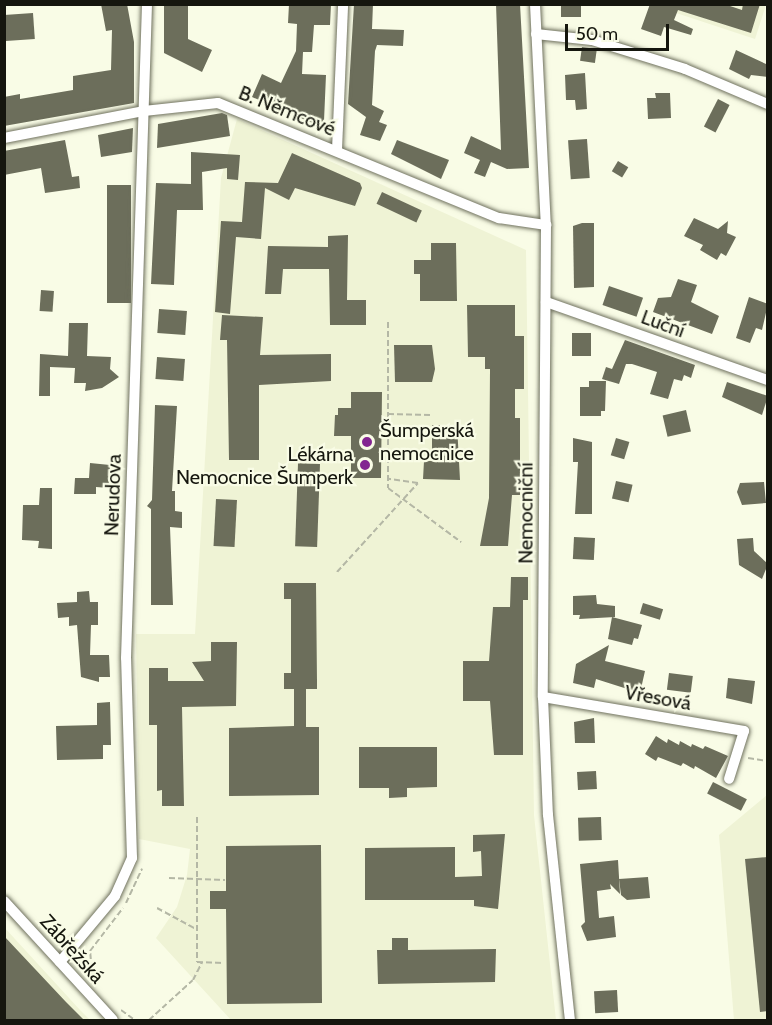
<!DOCTYPE html>
<meta charset="utf-8">
<style>
body{margin:0}
#map{position:relative;width:772px;height:1025px;overflow:hidden;background:#f9fce6;font-family:Cabin,sans-serif}
div>[style]{position:absolute}
.built>*{inset:0;background:#eff3d5}
.building>*{inset:0;background:#6c6e5b;transform-origin:0 0}
.path>*{height:2px;margin-top:-1px;transform-origin:0;background:repeating-linear-gradient(90deg,#b4b7a5 0 6px,transparent 0 9px)}
.roads{filter:drop-shadow(0 0 2px #6f715e) drop-shadow(0 0 2px #6f715e)}
.street>*{height:10px;margin:-5px;padding:0 5px;transform-origin:5px;border-radius:5px;background:#fff}
.dots>*{width:16px;height:16px;translate:-50% -50%;box-sizing:border-box;border:3px solid #f9fce6;border-radius:50%}
span{translate:-50% -50%;white-space:nowrap;text-align:center;line-height:1.15;-webkit-text-stroke:4.5px #f9fce6;paint-order:stroke}
.street-label{font-size:20px;color:#15160e}
.poi-label{font-size:20px;color:#15160e}
.left{translate:0 -50%;text-align:left}
.right{translate:-100% -50%;text-align:right}
.frame{position:absolute;inset:0;border:6px solid #15160e;pointer-events:none}
.scale{position:absolute;left:565px;top:24px;width:104px;height:27px;box-sizing:border-box;border:3px solid #15160e;border-top:0;padding-left:8px;font-size:18px;line-height:21px;white-space:nowrap;color:#15160e;-webkit-text-stroke:4px #f9fce6;paint-order:stroke}
</style>
<div id="map">
<div class="built">
<div style="clip-path:polygon(652px 5px,766px 5px,755px 39px)"></div>
<div style="clip-path:polygon(237px 119px,526px 250px,534px 815px,556px 1020px,231px 1020px,156px 938px,177px 907px,187px 875px,190px 849px,139px 839px,136px 634px,195px 634px,221px 178px)"></div>
<div style="clip-path:polygon(767px 795px,767px 1020px,734px 1020px,719px 835px)"></div>
<div style="clip-path:polygon(4px 927px,80px 1010px,90px 1020px,5px 1020px)"></div>
</div>
<div class="building">
<div style="clip-path:polygon(101px 4px,127px 4px,134px 42px,134px 103px,4px 126px,4px 97px,20px 94px,20px 99px,73px 90px,73px 76px,111px 70px,112px 30px,106px 31px)"></div>
<div style="clip-path:polygon(164px 4px,188px 4px,188px 39px,212px 50px,202px 72px,164px 53px)"></div>
<div style="clip-path:polygon(289px 4px,331px 4px,330px 25px,314px 25px,312px 52px,303px 52px,302px 74px,326px 75px,324px 121px,317px 125px,252px 97px,262px 74px,281px 83px,296px 51px,297px 24px,288px 23px)"></div>
<div style="clip-path:polygon(354px 4px,373px 4px,372px 29px,404px 30px,403px 46px,377px 45px,375px 51px,372px 105px,384px 111px,379px 122px,387px 125px,380px 141px,360px 135px,366px 117px,348px 104px)"></div>
<div style="clip-path:polygon(496px 4px,520px 4px,529px 168px,507px 169px,491px 162px,485px 177px,474px 173px,480px 160px,464px 153px,471px 136px,501px 150px)"></div>
<div style="left:561px;top:4px;width:20px;height:13px"></div>
<div style="clip-path:polygon(650px 4px,724px 4px,742px 10px,743px 4px,760px 4px,751px 33px,678px 10px,674px 20px,693px 29px,691px 35px,664px 27px,661px 36px,641px 29px)"></div>
<div style="left:33px;top:13px;width:26px;height:29px;rotate:86deg"></div>
<div style="left:582px;top:47px;width:15px;height:14px;rotate:8deg"></div>
<div style="clip-path:polygon(736px 50px,766px 64px,768px 77px,751px 75px,749px 79px,729px 69px)"></div>
<div style="clip-path:polygon(585px 73px,587px 109px,576px 110px,575px 100px,566px 100px,565px 75px)"></div>
<div style="clip-path:polygon(655px 93px,670px 93px,671px 118px,648px 119px,647px 98px,656px 98px)"></div>
<div style="left:718px;top:99px;width:13px;height:31px;rotate:27deg"></div>
<div style="clip-path:polygon(222px 113px,227px 115px,230px 136px,157px 148px,158px 124px)"></div>
<div style="clip-path:polygon(133px 128px,132px 152px,101px 157px,98px 135px)"></div>
<div style="left:587px;top:139px;width:39px;height:19px;rotate:86deg"></div>
<div style="clip-path:polygon(65px 140px,72px 177px,79px 176px,80px 188px,45px 193px,41px 168px,4px 175px,4px 151px)"></div>
<div style="clip-path:polygon(397px 140px,449px 160px,441px 179px,391px 154px)"></div>
<div style="clip-path:polygon(191px 152px,240px 155px,238px 180px,227px 179px,227px 168px,202px 172px,203px 210px,177px 210px,174px 285px,151px 284px,156px 183px,191px 184px)"></div>
<div style="clip-path:polygon(292px 153px,360px 183px,362px 188px,355px 206px,295px 188px,289px 200px,265px 188px,261px 239px,236px 237px,230px 314px,215px 312px,221px 221px,242px 222px,245px 182px,278px 183px)"></div>
<div style="left:618px;top:161px;width:12px;height:12px;rotate:31deg"></div>
<div style="left:107px;top:185px;width:24px;height:118px"></div>
<div style="left:382px;top:192px;width:44px;height:13px;rotate:25deg"></div>
<div style="clip-path:polygon(694px 218px,718px 229px,728px 221px,727px 233px,736px 237px,726px 256px,721px 253px,717px 260px,700px 250px,703px 245px,684px 236px)"></div>
<div style="clip-path:polygon(582px 223px,594px 223px,594px 287px,574px 288px,573px 226px)"></div>
<div style="clip-path:polygon(348px 235px,347px 300px,366px 300px,366px 325px,330px 325px,329px 269px,283px 269px,281px 294px,265px 294px,268px 246px,328px 247px,328px 236px)"></div>
<div style="clip-path:polygon(431px 243px,456px 243px,457px 301px,420px 301px,420px 274px,414px 274px,414px 260px,431px 260px)"></div>
<div style="clip-path:polygon(678px 279px,697px 285px,691px 302px,719px 316px,712px 334px,653px 312px,658px 298px,671px 297px)"></div>
<div style="left:609px;top:286px;width:36px;height:20px;rotate:19deg"></div>
<div style="left:41px;top:290px;width:13px;height:21px;rotate:4deg"></div>
<div style="clip-path:polygon(749px 297px,768px 304px,762px 330px,756px 328px,750px 343px,736px 338px)"></div>
<div style="clip-path:polygon(467px 305px,515px 305px,515px 336px,524px 336px,524px 389px,515px 389px,515px 418px,520px 418px,520px 495px,512px 495px,508px 546px,480px 546px,489px 498px,490px 369px,485px 369px,485px 357px,468px 357px)"></div>
<div style="left:159px;top:309px;width:28px;height:24px;rotate:4deg"></div>
<div style="clip-path:polygon(222px 315px,263px 317px,260px 355px,331px 354px,331px 381px,259px 385px,259px 460px,229px 460px,227px 340px,220px 340px)"></div>
<div style="clip-path:polygon(69px 323px,88px 323px,87px 356px,111px 357px,110px 369px,119px 377px,102px 388px,85px 391px,86px 383px,74px 383px,75px 368px,50px 367px,50px 396px,39px 396px,40px 354px,68px 356px)"></div>
<div style="left:572px;top:333px;width:19px;height:23px"></div>
<div style="clip-path:polygon(625px 340px,695px 365px,691px 378px,684px 375px,682px 381px,674px 379px,668px 399px,650px 394px,657px 372px,632px 364px,626px 364px,619px 384px,602px 379px,606px 367px,612px 369px)"></div>
<div style="clip-path:polygon(394px 345px,432px 345px,435px 369px,432px 382px,395px 382px)"></div>
<div style="left:157px;top:357px;width:28px;height:22px;rotate:4deg"></div>
<div style="clip-path:polygon(589px 381px,606px 381px,605px 411px,601px 411px,601px 416px,580px 416px,580px 387px,589px 387px)"></div>
<div style="clip-path:polygon(727px 382px,768px 396px,762px 415px,722px 397px)"></div>
<div style="clip-path:polygon(351px 392px,382px 392px,381px 478px,351px 478px,351px 436px,334px 436px,335px 415px,338px 415px,338px 408px,351px 408px)"></div>
<div style="clip-path:polygon(155px 405px,177px 406px,172px 491px,175px 491px,175px 511px,182px 512px,182px 528px,170px 527px,173px 605px,151px 605px,151px 509px,147px 506px,152px 500px)"></div>
<div style="left:686px;top:410px;width:22px;height:24px;rotate:77deg"></div>
<div style="clip-path:polygon(432px 425px,457px 425px,460px 480px,423px 479px,424px 461px,432px 461px)"></div>
<div style="clip-path:polygon(573px 438px,592px 442px,592px 514px,575px 514px,578px 462px,573px 462px)"></div>
<div style="left:616px;top:438px;width:14px;height:18px;rotate:17deg"></div>
<div style="clip-path:polygon(90px 463px,110px 465px,109px 488px,96px 487px,96px 494px,74px 494px,75px 478px,89px 478px)"></div>
<div style="left:320px;top:464px;width:83px;height:22px;rotate:92deg"></div>
<div style="left:616px;top:481px;width:17px;height:18px;rotate:13deg"></div>
<div style="clip-path:polygon(764px 482px,766px 503px,742px 505px,737px 492px,740px 483px)"></div>
<div style="clip-path:polygon(40px 488px,52px 488px,52px 549px,38px 548px,39px 541px,22px 540px,23px 505px,39px 505px)"></div>
<div style="left:216px;top:499px;width:21px;height:47px;rotate:3deg"></div>
<div style="left:574px;top:537px;width:21px;height:22px;rotate:3deg"></div>
<div style="clip-path:polygon(753px 538px,754px 551px,768px 564px,762px 579px,739px 565px,737px 539px)"></div>
<div style="clip-path:polygon(511px 577px,528px 577px,528px 600px,523px 600px,523px 755px,494px 755px,490px 701px,463px 701px,463px 661px,489px 661px,493px 607px,510px 607px)"></div>
<div style="clip-path:polygon(284px 583px,316px 583px,317px 682px,317px 689px,306px 689px,306px 727px,319px 727px,319px 795px,229px 796px,229px 728px,294px 726px,294px 689px,284px 689px,284px 673px,291px 673px,291px 599px,284px 599px)"></div>
<div style="clip-path:polygon(89px 591px,90px 602px,98px 602px,98px 625px,91px 625px,90px 655px,109px 655px,110px 677px,99px 677px,99px 682px,81px 677px,77px 625px,69px 626px,69px 617px,58px 618px,57px 603px,77px 602px,77px 592px)"></div>
<div style="clip-path:polygon(596px 595px,597px 604px,615px 606px,615px 617px,579px 619px,580px 615px,573px 615px,573px 596px)"></div>
<div style="left:643px;top:603px;width:21px;height:11px;rotate:17deg"></div>
<div style="clip-path:polygon(612px 617px,642px 625px,638px 639px,634px 638px,632px 645px,608px 639px)"></div>
<div style="clip-path:polygon(211px 642px,237px 642px,236px 706px,182px 707px,184px 806px,162px 806px,162px 790px,157px 791px,157px 725px,149px 725px,149px 668px,168px 668px,168px 681px,204px 681px,192px 662px,211px 661px)"></div>
<div style="clip-path:polygon(609px 645px,605px 661px,645px 671px,640px 693px,596px 679px,594px 688px,573px 683px,576px 664px)"></div>
<div style="left:669px;top:673px;width:24px;height:17px;rotate:7deg"></div>
<div style="clip-path:polygon(728px 678px,755px 681px,752px 704px,726px 698px)"></div>
<div style="clip-path:polygon(110px 702px,111px 745px,103px 745px,103px 759px,57px 760px,56px 726px,97px 725px,97px 703px)"></div>
<div style="clip-path:polygon(594px 718px,595px 743px,575px 743px,574px 722px)"></div>
<div style="clip-path:polygon(656px 736px,667px 743px,668px 739px,679px 745px,680px 741px,691px 747px,692px 744px,703px 749px,705px 746px,728px 756px,716px 778px,695px 766px,694px 769px,683px 763px,681px 766px,658px 757px,656px 761px,645px 754px)"></div>
<div style="clip-path:polygon(359px 747px,437px 747px,437px 787px,407px 788px,407px 797px,389px 798px,389px 788px,359px 788px)"></div>
<div style="left:596px;top:771px;width:18px;height:19px;rotate:87deg"></div>
<div style="left:713px;top:782px;width:38px;height:13px;rotate:27deg"></div>
<div style="left:601px;top:817px;width:23px;height:23px;rotate:88deg"></div>
<div style="clip-path:polygon(505px 834px,498px 909px,474px 906px,474px 900px,365px 900px,365px 848px,455px 847px,455px 877px,482px 876px,481px 851px,473px 852px,473px 835px)"></div>
<div style="clip-path:polygon(321px 845px,322px 1003px,227px 1004px,226px 909px,210px 909px,210px 891px,226px 891px,226px 846px)"></div>
<div style="clip-path:polygon(768px 857px,768px 1011px,760px 1012px,745px 859px)"></div>
<div style="clip-path:polygon(618px 860px,620px 894px,610px 884px,611px 889px,597px 891px,599px 918px,614px 916px,616px 937px,587px 941px,581px 926px,585px 922px,580px 864px)"></div>
<div style="clip-path:polygon(648px 877px,650px 898px,627px 900px,621px 895px,619px 879px)"></div>
<div style="clip-path:polygon(4px 936px,66px 1002px,84px 1020px,4px 1020px)"></div>
<div style="clip-path:polygon(392px 938px,408px 938px,408px 950px,496px 949px,495px 982px,378px 984px,377px 950px,392px 950px)"></div>
<div style="left:617px;top:990px;width:22px;height:23px;rotate:87deg"></div>
</div>
<div class="path">
<div style="left:388px;top:322px;width:166px;rotate:90deg"></div>
<div style="left:388px;top:488px;width:91px;rotate:36.5deg"></div>
<div style="left:388px;top:414px;width:42px;rotate:1.4deg"></div>
<div style="left:337px;top:572px;width:120px;rotate:-47.7deg"></div>
<div style="left:418px;top:483px;width:30px;rotate:-172deg"></div>
<div style="left:748px;top:758px;width:20px;rotate:9deg"></div>
<div style="left:197px;top:817px;width:145px;rotate:90deg"></div>
<div style="left:197px;top:962px;width:27px;rotate:2deg"></div>
<div style="left:169px;top:878px;width:56px;rotate:2deg"></div>
<div style="left:126px;top:903px;width:38px;rotate:-65deg"></div>
<div style="left:157px;top:908px;width:44px;rotate:28.3deg"></div>
<div style="left:92px;top:977px;width:26px;rotate:-94deg"></div>
<div style="left:90px;top:951px;width:54px;rotate:-52.5deg"></div>
<div style="left:121px;top:1010px;width:17px;rotate:36deg"></div>
<div style="left:149px;top:1020px;width:59px;rotate:-42.3deg"></div>
<div style="left:193px;top:980px;width:20px;rotate:-63deg"></div>
</div>
<div class="roads">
<div class="street">
<div style="left:535px;top:4px;width:221px;rotate:87.2deg"></div>
<div style="left:546px;top:225px;width:472px;rotate:90.4deg"></div>
<div style="left:543px;top:697px;width:118px;rotate:87.6deg"></div>
<div style="left:548px;top:815px;width:206px;rotate:83.9deg"></div>
<div style="left:536px;top:34px;width:56px;rotate:6.1deg"></div>
<div style="left:592px;top:40px;width:97px;rotate:17.3deg"></div>
<div style="left:685px;top:69px;width:90px;rotate:22.9deg"></div>
<div style="left:4px;top:138px;width:143px;rotate:-10.9deg"></div>
<div style="left:144px;top:111px;width:74px;rotate:-6.2deg"></div>
<div style="left:218px;top:103px;width:304px;rotate:22.3deg"></div>
<div style="left:499px;top:218px;width:48px;rotate:8.5deg"></div>
<div style="left:337px;top:150px;width:146px;rotate:-87.6deg"></div>
<div style="left:546px;top:302px;width:235px;rotate:19.4deg"></div>
<div style="left:543px;top:697px;width:204px;rotate:9.6deg"></div>
<div style="left:744px;top:731px;width:50px;rotate:107.4deg"></div>
<div style="left:4px;top:901px;width:161px;rotate:47.5deg"></div>
<div style="left:60px;top:962px;width:86px;rotate:-50.2deg"></div>
<div style="left:115px;top:896px;width:42px;rotate:-65.9deg"></div>
<div style="left:132px;top:858px;width:200px;rotate:-91.7deg"></div>
<div style="left:126px;top:658px;width:654px;rotate:-88.16deg"></div>
</div>
</div>
<div class="dots">
<div style="left:367px;top:442px;background:#832590"></div>
<div style="left:365px;top:465px;background:#832590"></div>
</div>
<div class="street-label">
<span style="left:287px;top:111px;rotate:22deg">B. Němcové</span>
<span style="left:663px;top:324px;rotate:20deg">Luční</span>
<span style="left:113px;top:495px;rotate:-88deg">Nerudova</span>
<span style="left:526px;top:513px;rotate:-90deg">Nemocniční</span>
<span style="left:658px;top:698px;rotate:10deg">Vřesová</span>
<span style="left:72px;top:949px;rotate:48deg">Zábřežská</span>
</div>
<div class="poi-label">
<span class="left" style="left:380px;top:442px">Šumperská<br>nemocnice</span>
<span class="right" style="left:353px;top:466px">Lékárna<br>Nemocnice Šumperk</span>
</div>
<div class="frame"></div>
<div class="scale">50 m</div>
</div>
